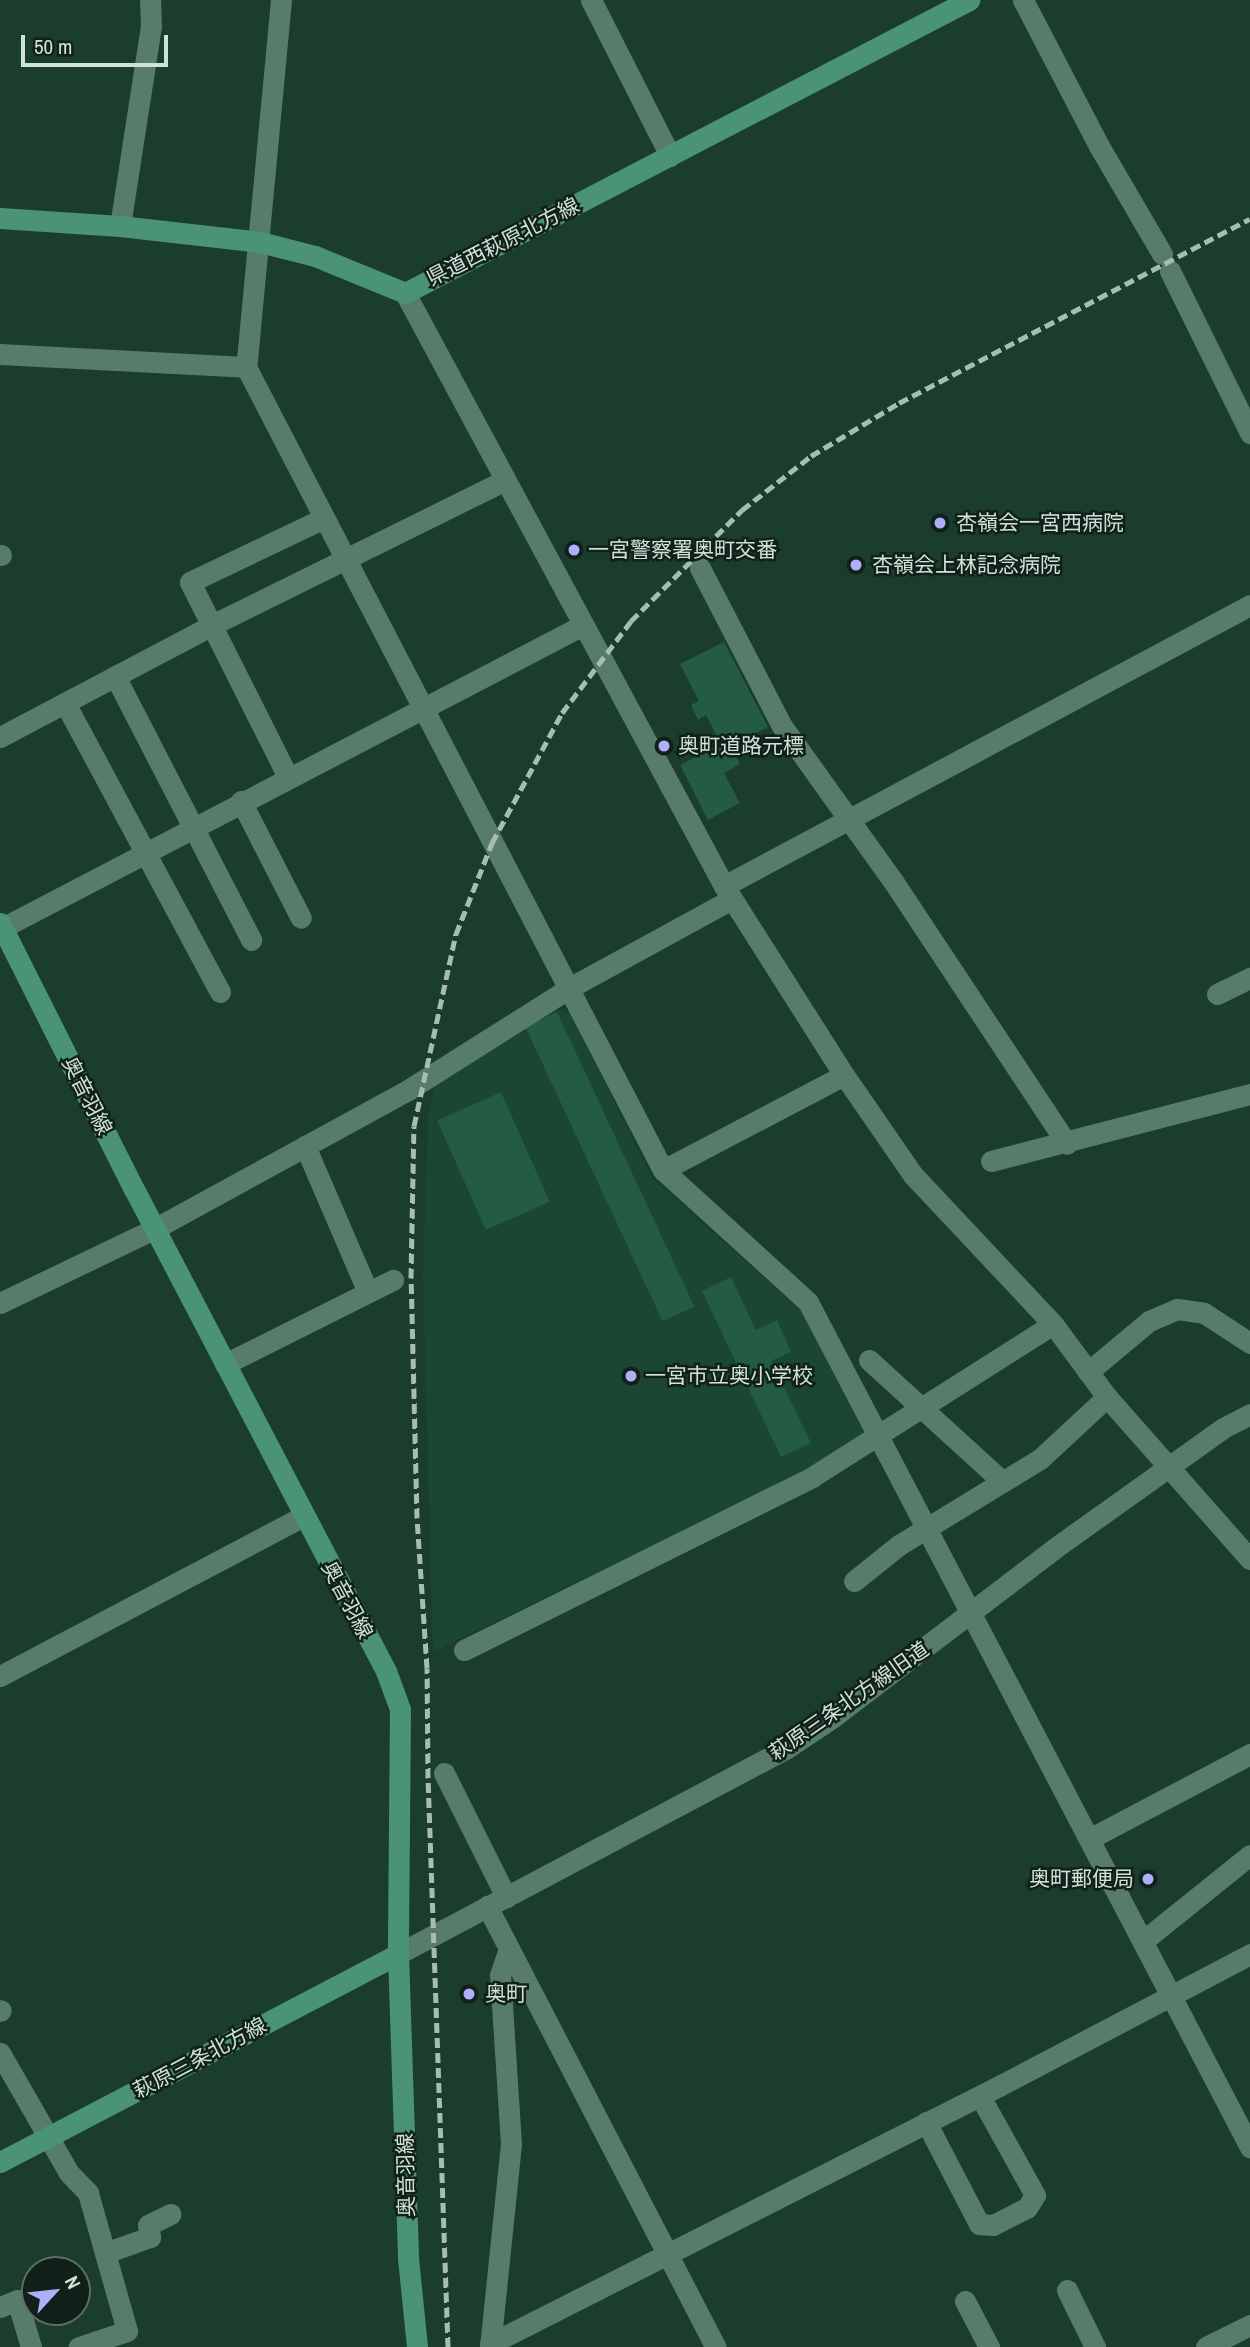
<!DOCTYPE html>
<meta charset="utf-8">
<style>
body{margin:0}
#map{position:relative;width:1250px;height:2347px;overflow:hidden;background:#1a3d2e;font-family:"Archivo Narrow","Noto Sans JP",sans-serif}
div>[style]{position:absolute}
.built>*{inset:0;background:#1a4633}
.building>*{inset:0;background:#235b43;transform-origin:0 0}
.minor>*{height:21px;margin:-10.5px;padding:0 10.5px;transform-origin:10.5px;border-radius:10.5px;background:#587c6a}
.major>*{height:21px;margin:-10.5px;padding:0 10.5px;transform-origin:10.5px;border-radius:10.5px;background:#4a9374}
.rail>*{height:5px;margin-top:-2.5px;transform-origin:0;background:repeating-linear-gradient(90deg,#a7bdb2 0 10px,transparent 0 15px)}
.dots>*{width:19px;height:19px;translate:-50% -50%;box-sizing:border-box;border:4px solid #112019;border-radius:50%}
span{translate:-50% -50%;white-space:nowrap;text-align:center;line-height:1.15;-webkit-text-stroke:5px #112019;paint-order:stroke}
.street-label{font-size:21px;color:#cfe2d8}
.poi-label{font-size:21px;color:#cfe2d8}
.left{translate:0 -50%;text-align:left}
.right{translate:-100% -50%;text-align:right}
.north{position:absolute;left:21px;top:2256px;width:70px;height:70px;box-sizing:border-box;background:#112019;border:2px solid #5d6e65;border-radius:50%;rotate:63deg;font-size:19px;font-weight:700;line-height:28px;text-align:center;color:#cfe2d8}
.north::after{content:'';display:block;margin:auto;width:24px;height:32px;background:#afaefa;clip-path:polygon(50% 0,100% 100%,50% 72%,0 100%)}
.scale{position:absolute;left:21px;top:35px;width:147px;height:32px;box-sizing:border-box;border:4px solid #cfe2d8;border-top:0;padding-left:9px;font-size:21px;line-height:24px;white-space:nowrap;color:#cfe2d8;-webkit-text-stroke:5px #112019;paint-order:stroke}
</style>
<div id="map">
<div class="built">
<div style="clip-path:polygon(555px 1009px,570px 1012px,652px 1178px,808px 1317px,868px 1435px,795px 1476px,433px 1652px,423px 1274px,428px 1117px,437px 1075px)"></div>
</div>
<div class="building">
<div style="clip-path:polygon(724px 642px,768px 727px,731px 746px,740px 764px,724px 773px,740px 803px,708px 820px,680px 765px,721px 744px,706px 715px,698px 720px,691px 705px,699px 701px,680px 664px)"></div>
<div style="left:557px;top:1012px;width:325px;height:35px;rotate:65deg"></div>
<div style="left:501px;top:1092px;width:120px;height:70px;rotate:66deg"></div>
<div style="clip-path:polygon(731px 1277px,756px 1330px,777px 1320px,791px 1352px,771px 1361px,811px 1443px,781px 1457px,702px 1291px)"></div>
</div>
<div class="minor">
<div style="left:281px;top:0;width:369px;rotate:95.4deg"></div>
<div style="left:246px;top:367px;width:905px;rotate:62.56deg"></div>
<div style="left:663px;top:1170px;width:196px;rotate:42.3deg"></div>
<div style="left:808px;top:1302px;width:954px;rotate:62.39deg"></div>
<div style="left:591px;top:0;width:175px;rotate:63.1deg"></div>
<div style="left:1023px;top:0;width:165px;rotate:62.5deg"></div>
<div style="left:1099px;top:146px;width:125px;rotate:59.7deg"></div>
<div style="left:120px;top:226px;width:202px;rotate:-81.2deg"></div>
<div style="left:151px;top:26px;width:26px;rotate:-92deg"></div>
<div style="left:1170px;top:271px;width:181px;rotate:63.7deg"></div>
<div style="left:405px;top:293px;width:673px;rotate:61.72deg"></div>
<div style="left:724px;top:886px;width:224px;rotate:57.6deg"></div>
<div style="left:844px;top:1075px;width:121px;rotate:55.4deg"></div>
<div style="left:913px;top:1175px;width:204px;rotate:46.8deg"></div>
<div style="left:1053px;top:1324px;width:91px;rotate:53.5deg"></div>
<div style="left:1107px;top:1397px;width:216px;rotate:48.6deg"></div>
<div style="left:0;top:354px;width:246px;rotate:3deg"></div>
<div style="left:0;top:555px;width:1px"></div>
<div style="left:700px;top:568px;width:178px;rotate:62.6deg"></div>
<div style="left:782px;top:726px;width:191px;rotate:54.4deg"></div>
<div style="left:893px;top:881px;width:315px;rotate:56.5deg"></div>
<div style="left:115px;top:676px;width:297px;rotate:62.7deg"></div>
<div style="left:65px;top:703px;width:328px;rotate:61.8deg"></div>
<div style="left:0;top:737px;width:240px;rotate:-27.8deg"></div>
<div style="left:212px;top:625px;width:325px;rotate:-26.3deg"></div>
<div style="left:288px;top:777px;width:218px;rotate:-116.7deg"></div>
<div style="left:190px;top:582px;width:148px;rotate:-25.5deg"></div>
<div style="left:241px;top:801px;width:131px;rotate:62.9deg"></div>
<div style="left:724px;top:886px;width:596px;rotate:-28.11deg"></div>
<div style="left:0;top:929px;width:657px;rotate:-27.54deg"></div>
<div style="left:1217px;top:994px;width:37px;rotate:-26deg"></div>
<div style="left:305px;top:1146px;width:159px;rotate:66.7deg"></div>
<div style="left:991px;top:1161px;width:268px;rotate:-14.5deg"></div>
<div style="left:663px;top:1170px;width:204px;rotate:-27.7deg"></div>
<div style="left:0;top:1303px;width:171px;rotate:-25.7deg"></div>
<div style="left:154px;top:1229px;width:290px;rotate:-28.7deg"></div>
<div style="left:408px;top:1090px;width:193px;rotate:-32.3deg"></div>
<div style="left:571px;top:987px;width:183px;rotate:-28.7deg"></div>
<div style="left:869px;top:1360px;width:180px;rotate:42.3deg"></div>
<div style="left:225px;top:1364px;width:188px;rotate:-26.6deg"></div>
<div style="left:1088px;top:1372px;width:80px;rotate:-39.9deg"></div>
<div style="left:1149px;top:1321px;width:30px;rotate:-23deg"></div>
<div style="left:1177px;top:1309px;width:27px;rotate:8deg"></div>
<div style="left:1204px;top:1313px;width:55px;rotate:33.1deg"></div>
<div style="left:854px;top:1581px;width:58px;rotate:-38.7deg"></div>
<div style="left:899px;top:1545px;width:165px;rotate:-31.4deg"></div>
<div style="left:1040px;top:1459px;width:91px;rotate:-42.8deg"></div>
<div style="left:464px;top:1650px;width:389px;rotate:-26.4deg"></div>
<div style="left:812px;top:1477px;width:285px;rotate:-32.4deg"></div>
<div style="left:0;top:1676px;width:343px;rotate:-27.8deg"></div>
<div style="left:444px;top:1773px;width:139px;rotate:63.4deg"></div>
<div style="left:1089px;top:1839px;width:182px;rotate:-27.8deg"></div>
<div style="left:487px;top:1906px;width:497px;rotate:62.6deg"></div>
<div style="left:1143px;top:1941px;width:137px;rotate:-38.8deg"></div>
<div style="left:398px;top:1954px;width:440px;rotate:-27.9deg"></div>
<div style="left:787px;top:1748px;width:54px;rotate:-33.7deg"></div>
<div style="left:832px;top:1718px;width:280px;rotate:-37.3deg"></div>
<div style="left:1055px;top:1548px;width:206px;rotate:-35.5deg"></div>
<div style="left:1223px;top:1428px;width:30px;rotate:-27deg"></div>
<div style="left:0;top:2011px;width:1px;rotate:-45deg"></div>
<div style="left:0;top:2053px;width:138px;rotate:60.1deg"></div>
<div style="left:69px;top:2173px;width:28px;rotate:46deg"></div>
<div style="left:88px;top:2193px;width:143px;rotate:74.2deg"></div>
<div style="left:127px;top:2331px;width:51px;rotate:161.6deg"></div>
<div style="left:926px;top:2122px;width:115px;rotate:62.5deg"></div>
<div style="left:979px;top:2224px;width:14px;rotate:4deg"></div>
<div style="left:993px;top:2225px;width:38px;rotate:-27deg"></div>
<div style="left:1027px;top:2208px;width:15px;rotate:-58deg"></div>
<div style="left:1035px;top:2195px;width:113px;rotate:-119.1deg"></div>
<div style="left:105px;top:2253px;width:48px;rotate:-19.6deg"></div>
<div style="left:150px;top:2237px;width:12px;rotate:-99deg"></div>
<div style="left:148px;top:2225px;width:25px;rotate:-26deg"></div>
<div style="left:1067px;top:2290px;width:64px;rotate:63.8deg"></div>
<div style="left:965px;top:2301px;width:52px;rotate:62.4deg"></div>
<div style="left:0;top:2307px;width:18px;rotate:-22deg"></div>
<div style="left:17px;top:2300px;width:49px;rotate:73.4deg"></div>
<div style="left:490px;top:2344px;width:571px;rotate:-26.88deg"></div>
<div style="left:999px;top:2086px;width:284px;rotate:-27.7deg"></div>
<div style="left:490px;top:2347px;width:204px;rotate:-84.1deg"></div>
<div style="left:511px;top:2144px;width:169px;rotate:-93.7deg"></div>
<div style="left:500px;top:1975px;width:28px;rotate:-71deg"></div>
<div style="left:1206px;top:2347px;width:49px;rotate:-26.6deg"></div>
</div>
<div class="major">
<div style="left:0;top:218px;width:120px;rotate:3.8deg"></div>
<div style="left:120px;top:226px;width:141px;rotate:6.5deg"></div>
<div style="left:260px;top:242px;width:57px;rotate:14.3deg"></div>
<div style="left:315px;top:256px;width:97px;rotate:22.3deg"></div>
<div style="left:405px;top:293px;width:636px;rotate:-27.45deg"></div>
<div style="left:0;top:923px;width:298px;rotate:63.3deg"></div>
<div style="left:134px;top:1189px;width:544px;rotate:62.4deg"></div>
<div style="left:386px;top:1671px;width:40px;rotate:69.8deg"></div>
<div style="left:400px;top:1709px;width:245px;rotate:90.5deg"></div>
<div style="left:398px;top:1954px;width:304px;rotate:88.1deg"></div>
<div style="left:408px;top:2258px;width:89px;rotate:84.2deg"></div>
<div style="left:0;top:2162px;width:449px;rotate:-27.6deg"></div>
</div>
<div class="rail">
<div style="left:448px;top:2347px;width:569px;rotate:-92.01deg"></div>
<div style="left:428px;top:1778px;width:110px;rotate:-90.5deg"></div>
<div style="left:427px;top:1668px;width:150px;rotate:-93.8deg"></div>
<div style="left:417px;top:1518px;width:240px;rotate:-91.4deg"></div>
<div style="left:411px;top:1278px;width:152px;rotate:-88.9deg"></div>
<div style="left:414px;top:1126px;width:197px;rotate:-77.7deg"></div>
<div style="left:456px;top:934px;width:98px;rotate:-68.4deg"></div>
<div style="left:492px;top:843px;width:148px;rotate:-61.7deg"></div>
<div style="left:562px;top:713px;width:115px;rotate:-53.1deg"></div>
<div style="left:631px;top:621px;width:157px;rotate:-45deg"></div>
<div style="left:742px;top:510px;width:88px;rotate:-38deg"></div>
<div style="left:811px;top:456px;width:103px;rotate:-31.1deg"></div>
<div style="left:899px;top:403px;width:396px;rotate:-27.7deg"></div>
</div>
<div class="dots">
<div style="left:940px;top:523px;background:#afaefa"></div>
<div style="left:574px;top:550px;background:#afaefa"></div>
<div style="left:856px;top:565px;background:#afaefa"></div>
<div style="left:664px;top:746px;background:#afaefa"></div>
<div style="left:631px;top:1376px;background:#afaefa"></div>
<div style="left:1148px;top:1879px;background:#afaefa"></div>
<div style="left:469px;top:1994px;background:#afaefa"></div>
</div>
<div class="street-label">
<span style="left:503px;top:242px;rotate:-27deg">県道西萩原北方線</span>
<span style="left:87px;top:1096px;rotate:63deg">奥音羽線</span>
<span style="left:347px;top:1600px;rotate:62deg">奥音羽線</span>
<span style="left:849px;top:1701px;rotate:-35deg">萩原三条北方線旧道</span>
<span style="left:200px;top:2058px;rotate:-28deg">萩原三条北方線</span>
<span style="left:406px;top:2175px;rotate:-91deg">奥音羽線</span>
</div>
<div class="poi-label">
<span class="left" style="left:956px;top:523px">杏嶺会一宮西病院</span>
<span class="left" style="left:588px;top:550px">一宮警察署奥町交番</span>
<span class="left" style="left:872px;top:565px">杏嶺会上林記念病院</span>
<span class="left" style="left:678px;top:746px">奥町道路元標</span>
<span class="left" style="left:645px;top:1376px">一宮市立奥小学校</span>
<span class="right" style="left:1134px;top:1879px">奥町郵便局</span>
<span class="left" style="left:485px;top:1994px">奥町</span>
</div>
<div class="north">N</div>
<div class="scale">50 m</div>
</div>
